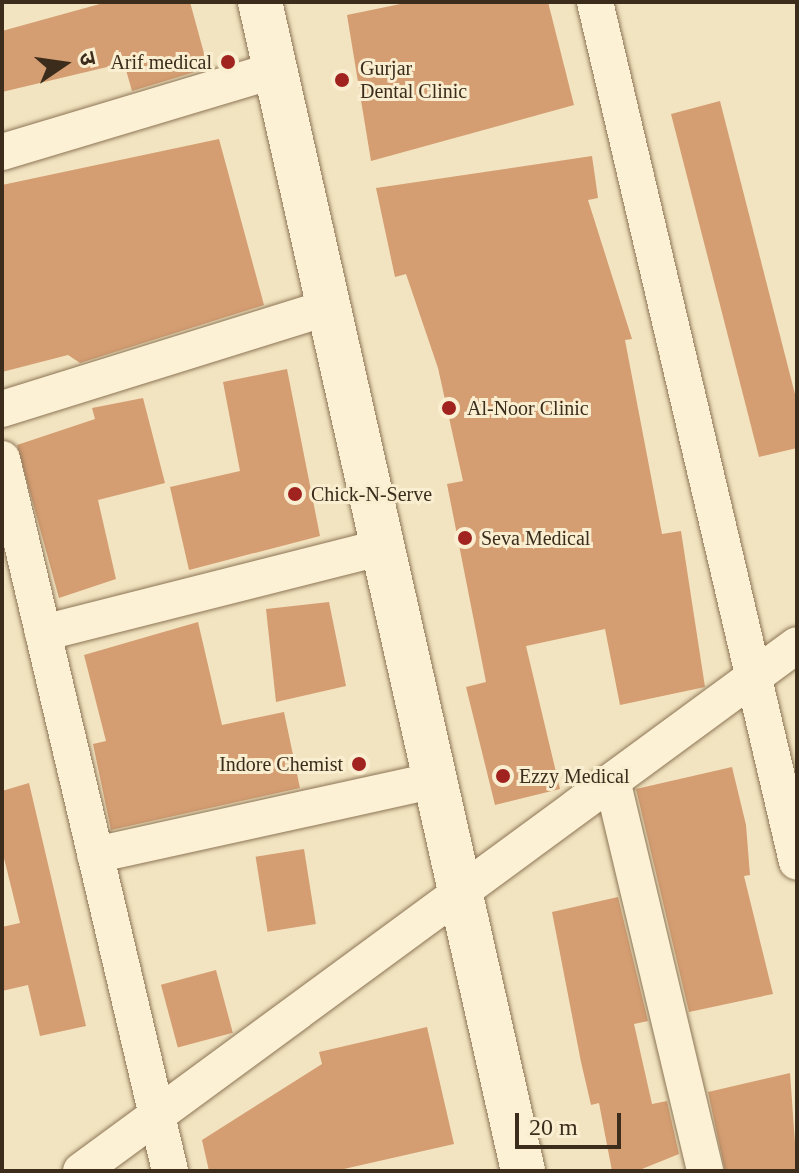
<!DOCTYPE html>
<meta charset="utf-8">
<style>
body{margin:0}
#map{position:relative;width:799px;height:1173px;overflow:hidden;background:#f2e4c0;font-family:"Times New Roman","Noto Sans Devanagari",serif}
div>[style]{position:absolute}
.building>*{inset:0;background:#d49d72;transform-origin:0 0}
.roads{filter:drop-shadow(0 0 2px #8d7556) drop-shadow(0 0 2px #8d7556)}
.minor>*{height:36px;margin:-18px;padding:0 18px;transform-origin:18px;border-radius:18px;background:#fcf1d4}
.secondary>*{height:44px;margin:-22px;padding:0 22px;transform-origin:22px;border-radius:22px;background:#fcf1d4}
.dots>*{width:22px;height:22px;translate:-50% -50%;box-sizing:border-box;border:4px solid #f9eed0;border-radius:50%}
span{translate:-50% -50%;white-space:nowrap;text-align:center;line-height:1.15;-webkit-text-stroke:6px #f9eed0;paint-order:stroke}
.poi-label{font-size:20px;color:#3b2c1c}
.right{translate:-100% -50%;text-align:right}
.left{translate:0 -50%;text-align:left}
.frame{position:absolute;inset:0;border:4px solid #3b2c1c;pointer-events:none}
.north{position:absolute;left:24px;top:24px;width:80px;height:80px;-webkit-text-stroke:6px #f9eed0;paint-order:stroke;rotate:77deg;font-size:22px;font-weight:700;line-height:32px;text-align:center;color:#3b2c1c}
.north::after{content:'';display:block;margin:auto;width:28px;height:36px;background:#3b2c1c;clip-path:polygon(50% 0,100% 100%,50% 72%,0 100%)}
.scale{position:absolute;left:515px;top:1113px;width:106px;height:36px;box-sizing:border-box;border:4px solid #3b2c1c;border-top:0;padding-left:10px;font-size:24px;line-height:28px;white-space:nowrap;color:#3b2c1c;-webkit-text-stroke:6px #f9eed0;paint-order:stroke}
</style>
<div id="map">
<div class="building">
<div style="clip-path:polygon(107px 2px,190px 2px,208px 68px,132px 91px,124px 63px,2px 92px,2px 31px)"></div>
<div style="clip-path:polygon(410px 2px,548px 2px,574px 105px,371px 161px,347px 15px)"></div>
<div style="clip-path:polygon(720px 101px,797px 402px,797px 448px,759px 457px,671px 114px)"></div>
<div style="clip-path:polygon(219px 139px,264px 305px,80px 363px,68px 355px,2px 372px,2px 185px)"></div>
<div style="clip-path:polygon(592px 156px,598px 198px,588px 200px,632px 339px,625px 340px,662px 534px,681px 531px,705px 687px,620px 705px,605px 629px,526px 646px,560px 789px,495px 805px,466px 687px,486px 682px,447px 484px,463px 481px,438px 368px,406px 274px,395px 277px,376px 188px)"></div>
<div style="clip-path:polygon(287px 369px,320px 536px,189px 570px,170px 487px,240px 471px,223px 382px)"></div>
<div style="clip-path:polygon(143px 398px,165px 483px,98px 500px,116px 579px,59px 598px,17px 445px,95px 419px,92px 408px)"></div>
<div style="clip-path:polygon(329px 602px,346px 686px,276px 702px,266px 609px)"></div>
<div style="clip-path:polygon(198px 622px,222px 725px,284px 712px,300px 788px,111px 830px,93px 744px,106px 741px,84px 655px)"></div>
<div style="clip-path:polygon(732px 767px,746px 825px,750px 875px,744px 876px,773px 994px,689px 1012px,636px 789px)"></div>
<div style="clip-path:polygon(29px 783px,86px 1026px,40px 1036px,28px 985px,2px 991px,2px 927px,20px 923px,2px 850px,2px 791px)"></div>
<div style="left:304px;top:849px;width:76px;height:49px;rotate:81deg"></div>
<div style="clip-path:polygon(618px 897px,648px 1021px,634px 1024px,652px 1104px,667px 1101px,679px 1154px,637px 1171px,612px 1171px,599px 1103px,591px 1105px,581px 1062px,552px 912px)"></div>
<div style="left:216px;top:970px;width:65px;height:57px;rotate:75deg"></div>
<div style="clip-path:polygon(427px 1027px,454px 1144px,335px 1171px,209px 1171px,202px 1140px,322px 1064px,319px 1052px)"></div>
<div style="clip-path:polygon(790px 1073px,797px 1171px,725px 1171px,708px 1092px)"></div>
</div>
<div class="roads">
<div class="minor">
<div style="left:595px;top:2px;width:883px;rotate:76.78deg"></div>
<div style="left:2px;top:152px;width:286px;rotate:-16.7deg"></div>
<div style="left:2px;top:409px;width:343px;rotate:-17.3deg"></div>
<div style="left:2px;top:459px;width:732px;rotate:76.72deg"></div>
<div style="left:43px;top:633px;width:351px;rotate:-14.2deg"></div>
<div style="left:613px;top:784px;width:398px;rotate:76.6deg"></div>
<div style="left:95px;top:855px;width:348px;rotate:-12.4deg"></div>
<div style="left:81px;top:1171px;width:888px;rotate:-36.3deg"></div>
</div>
<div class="secondary">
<div style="left:260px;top:2px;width:1198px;rotate:77.32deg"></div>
</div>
</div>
<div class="dots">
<div style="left:228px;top:62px;background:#a12320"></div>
<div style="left:342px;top:80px;background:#a12320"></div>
<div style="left:449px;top:408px;background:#a12320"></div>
<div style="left:295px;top:494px;background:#a12320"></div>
<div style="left:465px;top:538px;background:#a12320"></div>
<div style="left:359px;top:764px;background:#a12320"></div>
<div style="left:503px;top:776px;background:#a12320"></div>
</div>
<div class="poi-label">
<span class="right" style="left:212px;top:62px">Arif medical</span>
<span class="left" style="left:360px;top:80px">Gurjar<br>Dental Clinic</span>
<span class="left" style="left:467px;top:408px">Al-Noor Clinic</span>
<span class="left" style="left:311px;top:494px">Chick-N-Serve</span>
<span class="left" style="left:481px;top:538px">Seva Medical</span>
<span class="right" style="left:343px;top:764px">Indore Chemist</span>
<span class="left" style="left:519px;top:776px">Ezzy Medical</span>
</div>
<div class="frame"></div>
<div class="north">उ</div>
<div class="scale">20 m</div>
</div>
